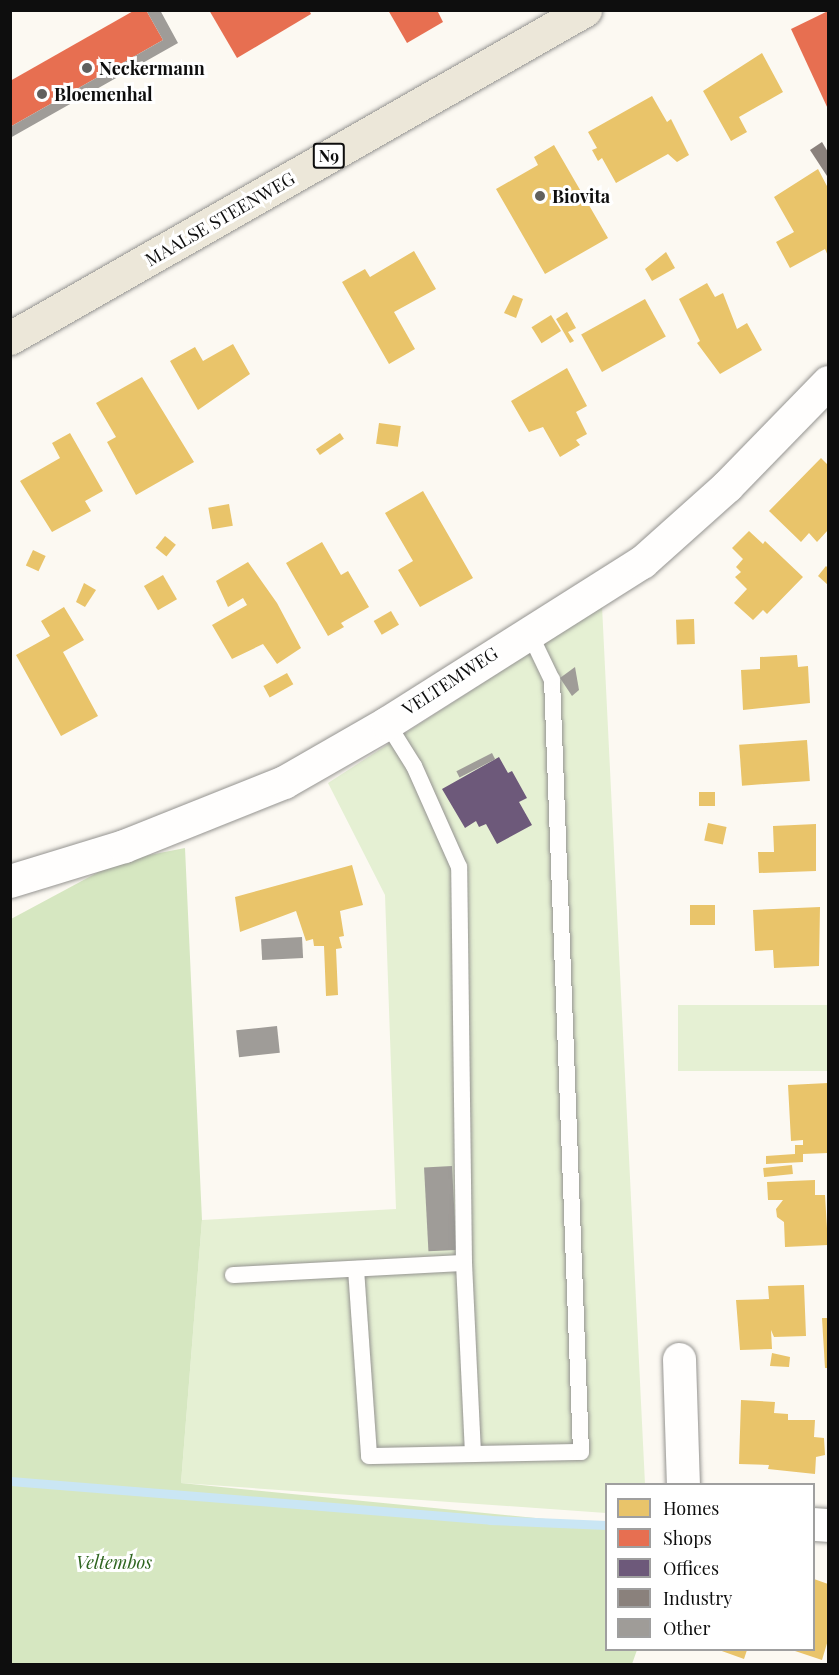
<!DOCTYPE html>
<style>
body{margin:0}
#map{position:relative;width:839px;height:1675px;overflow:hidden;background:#fcf9f2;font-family:"Playfair Display",serif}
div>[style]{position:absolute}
.green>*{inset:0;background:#e5f0d3;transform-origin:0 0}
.forest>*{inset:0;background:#d6e7c1}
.homes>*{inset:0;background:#e9c46a;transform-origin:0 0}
.shops>*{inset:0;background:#e76f51}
.offices>*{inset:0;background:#6d597a}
.industry>*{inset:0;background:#8a817c}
.stream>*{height:9px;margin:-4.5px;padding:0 4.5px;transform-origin:4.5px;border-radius:4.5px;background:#cae6f4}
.building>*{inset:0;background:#9f9c98;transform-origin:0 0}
.roads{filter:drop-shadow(0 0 2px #959491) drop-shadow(0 0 2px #959491)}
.service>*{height:16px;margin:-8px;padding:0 8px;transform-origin:8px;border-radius:8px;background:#fffefd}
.minor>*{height:33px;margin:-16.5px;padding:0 16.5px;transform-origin:16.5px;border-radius:16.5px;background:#fffefd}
.primary>*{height:33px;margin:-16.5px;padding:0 16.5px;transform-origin:16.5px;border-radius:16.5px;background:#ece7d9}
.dots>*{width:16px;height:16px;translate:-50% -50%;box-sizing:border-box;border:3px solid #fff;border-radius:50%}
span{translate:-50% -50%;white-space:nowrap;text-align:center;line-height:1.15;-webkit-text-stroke:6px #fff;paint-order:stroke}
.shield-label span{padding:2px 4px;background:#fff;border:2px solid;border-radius:4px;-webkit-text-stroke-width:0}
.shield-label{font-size:16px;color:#0e0e0e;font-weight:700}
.poi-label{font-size:18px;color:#0e0e0e;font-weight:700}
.left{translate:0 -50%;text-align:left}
.street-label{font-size:18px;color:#0e0e0e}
.park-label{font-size:18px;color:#2e651f;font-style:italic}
.frame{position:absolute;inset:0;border:12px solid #0e0e0e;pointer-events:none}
.legend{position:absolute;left:605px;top:1483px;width:210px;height:168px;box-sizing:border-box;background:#fff;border:2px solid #9f9f9f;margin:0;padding:8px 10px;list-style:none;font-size:18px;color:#0e0e0e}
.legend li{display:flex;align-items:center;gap:12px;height:30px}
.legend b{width:30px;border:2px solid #9f9f9f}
</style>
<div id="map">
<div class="green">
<div style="clip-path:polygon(602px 606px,645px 1484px,606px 1484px,606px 1513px,181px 1483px,202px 1220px,396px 1209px,385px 895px,328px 783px)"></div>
<div style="left:828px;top:1005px;width:66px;height:150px;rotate:90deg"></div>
</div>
<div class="forest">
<div style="clip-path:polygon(185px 848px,202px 1220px,181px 1483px,606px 1525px,606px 1650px,637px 1650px,632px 1664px,11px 1664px,11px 919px,119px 861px)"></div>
</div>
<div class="homes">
<div style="clip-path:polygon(762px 53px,783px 92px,739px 117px,747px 132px,731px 141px,703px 91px)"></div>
<div style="clip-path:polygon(652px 96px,667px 122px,671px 119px,689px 155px,677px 162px,668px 154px,616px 183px,602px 158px,598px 161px,592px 150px,597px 148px,588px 132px)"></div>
<div style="clip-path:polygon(554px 145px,608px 238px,545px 274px,496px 189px,538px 165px,534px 157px)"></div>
<div style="clip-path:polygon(818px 169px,828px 188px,828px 256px,825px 249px,790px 268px,776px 242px,794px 232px,774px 197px)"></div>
<div style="clip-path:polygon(414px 251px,436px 289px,394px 312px,415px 349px,389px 364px,342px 282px,365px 269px,370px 277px)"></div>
<div style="clip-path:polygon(666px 252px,675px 268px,652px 281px,645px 269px)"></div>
<div style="clip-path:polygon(707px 283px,715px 297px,723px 293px,737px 329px,747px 323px,762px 350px,720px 374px,697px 343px,700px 341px,679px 299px)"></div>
<div style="clip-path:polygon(513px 295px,523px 299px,516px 318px,504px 313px)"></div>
<div style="left:645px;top:299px;width:43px;height:73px;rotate:61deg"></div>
<div style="clip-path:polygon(567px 312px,576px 328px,568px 332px,574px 341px,570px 343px,556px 319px)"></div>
<div style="left:551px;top:315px;width:19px;height:23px;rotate:58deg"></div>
<div style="clip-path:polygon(233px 344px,250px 374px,198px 410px,170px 361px,195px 347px,203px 361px)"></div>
<div style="clip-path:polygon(567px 368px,587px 406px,576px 412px,587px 434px,576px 440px,580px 445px,560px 457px,543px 427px,529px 432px,511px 401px)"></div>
<div style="clip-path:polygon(142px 377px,194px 462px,136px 495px,107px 442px,116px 437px,96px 403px)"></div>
<div style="left:379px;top:423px;width:22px;height:21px;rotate:8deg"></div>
<div style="clip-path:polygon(70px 433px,103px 491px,85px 501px,91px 511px,52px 532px,20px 481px,60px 458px,52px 443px)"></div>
<div style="left:340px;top:433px;width:7px;height:29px;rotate:56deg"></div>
<div style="clip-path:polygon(821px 458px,828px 465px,828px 530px,817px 542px,809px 533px,801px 542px,769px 511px)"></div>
<div style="clip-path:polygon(423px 491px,473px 578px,420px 607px,398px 570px,413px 561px,385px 513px)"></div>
<div style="left:229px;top:504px;width:22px;height:21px;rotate:80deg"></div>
<div style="clip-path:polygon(749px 531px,763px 544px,765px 541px,803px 577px,767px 614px,763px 610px,753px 620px,734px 603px,747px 589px,735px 577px,741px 572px,736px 567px,743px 559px,732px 548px)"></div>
<div style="left:165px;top:536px;width:14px;height:15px;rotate:39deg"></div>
<div style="clip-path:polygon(322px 542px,341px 575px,348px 571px,369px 607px,341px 623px,344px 627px,328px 636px,286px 563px)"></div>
<div style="left:33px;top:550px;width:14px;height:17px;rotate:25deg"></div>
<div style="clip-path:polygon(248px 562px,277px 603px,301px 648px,277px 664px,263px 644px,232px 659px,212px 625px,247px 605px,243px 598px,228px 607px,216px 581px)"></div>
<div style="clip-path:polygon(826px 566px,828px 568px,828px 585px,818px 576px)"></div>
<div style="left:163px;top:575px;width:28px;height:22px;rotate:60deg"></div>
<div style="clip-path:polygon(84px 583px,96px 590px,85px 607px,76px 602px)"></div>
<div style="clip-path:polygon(64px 607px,84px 640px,63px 652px,98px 716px,61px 736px,16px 655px,50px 636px,41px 621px)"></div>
<div style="left:391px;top:611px;width:16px;height:20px;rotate:60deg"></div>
<div style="left:694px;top:619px;width:25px;height:18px;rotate:88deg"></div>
<div style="clip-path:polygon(797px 655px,798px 667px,808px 666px,810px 703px,743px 710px,741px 670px,760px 669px,760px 657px)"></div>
<div style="left:287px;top:673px;width:13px;height:27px;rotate:61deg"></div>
<div style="left:807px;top:740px;width:41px;height:68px;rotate:86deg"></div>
<div style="left:699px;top:792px;width:16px;height:14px"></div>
<div style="left:708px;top:823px;width:19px;height:18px;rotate:12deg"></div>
<div style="clip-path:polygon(816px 824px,816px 871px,759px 873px,758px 852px,774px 852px,773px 826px)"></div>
<div style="clip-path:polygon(352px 865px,363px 905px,340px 911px,344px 936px,339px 937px,342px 948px,336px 949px,338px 995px,326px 996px,324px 946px,314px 946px,313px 939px,306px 941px,296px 911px,240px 932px,235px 897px)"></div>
<div style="left:690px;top:905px;width:25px;height:20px"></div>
<div style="clip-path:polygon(820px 907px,819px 966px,774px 968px,773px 950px,755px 951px,753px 910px)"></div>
<div style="clip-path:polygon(828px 1083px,828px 1153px,803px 1154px,803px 1162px,766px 1164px,766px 1156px,795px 1154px,795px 1145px,803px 1145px,803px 1140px,791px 1141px,788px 1085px)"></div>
<div style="left:792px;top:1165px;width:9px;height:29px;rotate:84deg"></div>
<div style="clip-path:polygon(815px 1180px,815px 1195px,825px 1195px,828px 1245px,785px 1247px,784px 1222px,777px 1217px,776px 1209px,783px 1200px,768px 1200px,767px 1182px)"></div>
<div style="clip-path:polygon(804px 1285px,806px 1336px,774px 1337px,771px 1330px,772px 1349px,740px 1350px,736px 1300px,769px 1299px,768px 1286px)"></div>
<div style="clip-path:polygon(822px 1318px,828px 1318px,828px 1368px,825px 1368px)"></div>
<div style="clip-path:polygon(772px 1353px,790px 1357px,789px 1367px,770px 1366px)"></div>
<div style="clip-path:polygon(741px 1400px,775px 1402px,774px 1413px,788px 1414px,788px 1420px,815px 1420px,814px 1437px,824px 1438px,825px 1455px,816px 1457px,815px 1474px,768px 1469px,769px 1465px,739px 1464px)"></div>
<div style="clip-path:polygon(814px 1579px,828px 1584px,828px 1640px,822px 1660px,792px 1650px,814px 1650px)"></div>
<div style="clip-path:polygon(719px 1650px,747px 1650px,744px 1659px)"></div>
</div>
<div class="shops">
<div style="clip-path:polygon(135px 10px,146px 10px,163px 40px,10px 127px,10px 81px)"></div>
<div style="clip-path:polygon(209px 10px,309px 10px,311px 14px,237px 58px)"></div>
<div style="clip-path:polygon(388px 10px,437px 10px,443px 22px,407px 43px)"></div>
<div style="clip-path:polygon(828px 11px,828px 109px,791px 29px)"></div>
</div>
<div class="offices">
<div style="clip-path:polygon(499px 757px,508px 773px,512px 771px,527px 798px,519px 802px,532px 825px,497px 844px,486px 824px,479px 827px,476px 821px,465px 828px,442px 789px)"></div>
</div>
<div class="industry">
<div style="clip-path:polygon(822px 142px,828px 152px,827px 176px,810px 150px)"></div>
</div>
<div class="stream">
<div style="left:10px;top:1481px;width:482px;rotate:4.6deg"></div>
<div style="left:490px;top:1520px;width:116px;rotate:2.5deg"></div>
</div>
<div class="building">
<div style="clip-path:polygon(146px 10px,160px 10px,178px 43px,10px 138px,10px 127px,163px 40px)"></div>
<div style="clip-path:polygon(575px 667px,579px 690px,572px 696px,560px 678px)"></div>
<div style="left:492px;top:753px;width:7px;height:40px;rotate:63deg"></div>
<div style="left:302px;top:937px;width:21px;height:41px;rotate:87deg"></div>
<div style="left:277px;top:1026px;width:27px;height:41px;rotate:84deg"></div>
<div style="left:452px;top:1166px;width:84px;height:28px;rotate:87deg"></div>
</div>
<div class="roads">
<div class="service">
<div style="left:464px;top:1263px;width:191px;rotate:87.3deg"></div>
<div style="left:356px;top:1269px;width:187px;rotate:86deg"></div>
<div style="left:369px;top:1456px;width:212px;rotate:-1.1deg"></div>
<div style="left:581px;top:1452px;width:773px;rotate:-92.15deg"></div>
<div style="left:552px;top:680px;width:55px;rotate:-115.6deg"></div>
<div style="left:233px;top:1275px;width:231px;rotate:-3deg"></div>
<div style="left:464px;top:1263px;width:396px;rotate:-90.7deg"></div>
<div style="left:459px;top:867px;width:111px;rotate:-114deg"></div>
<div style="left:414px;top:766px;width:51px;rotate:-122.1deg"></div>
</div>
<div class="minor">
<div style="left:10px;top:881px;width:119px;rotate:-17.1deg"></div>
<div style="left:124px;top:846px;width:172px;rotate:-21.8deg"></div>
<div style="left:284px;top:782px;width:119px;rotate:-29.8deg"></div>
<div style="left:387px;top:723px;width:302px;rotate:-32.3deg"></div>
<div style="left:642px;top:562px;width:114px;rotate:-41.8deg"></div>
<div style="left:727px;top:486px;width:145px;rotate:-45.8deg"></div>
<div style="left:679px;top:1359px;width:125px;rotate:88.2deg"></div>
<div style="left:814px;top:1524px;width:14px;rotate:4deg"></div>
</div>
<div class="primary">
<div style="left:10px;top:338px;width:662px;rotate:-29.7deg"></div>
</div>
</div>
<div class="dots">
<div style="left:87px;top:68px;background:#61605e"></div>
<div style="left:42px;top:94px;background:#61605e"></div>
<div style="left:540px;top:196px;background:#61605e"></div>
</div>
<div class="shield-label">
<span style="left:329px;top:156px">N9</span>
</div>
<div class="poi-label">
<span class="left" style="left:99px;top:68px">Neckermann</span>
<span class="left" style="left:54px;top:94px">Bloemenhal</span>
<span class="left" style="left:552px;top:196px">Biovita</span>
</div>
<div class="street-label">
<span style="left:220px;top:219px;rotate:-30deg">MAALSE STEENWEG</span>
<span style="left:450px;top:681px;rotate:-33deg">VELTEMWEG</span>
</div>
<div class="park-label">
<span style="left:114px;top:1562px">Veltembos</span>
</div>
<div class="frame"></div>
<ul class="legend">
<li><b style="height:16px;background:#e9c46a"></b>Homes</li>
<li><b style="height:16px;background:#e76f51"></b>Shops</li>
<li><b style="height:16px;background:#6d597a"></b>Offices</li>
<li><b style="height:16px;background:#8a817c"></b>Industry</li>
<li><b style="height:16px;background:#9f9c98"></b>Other</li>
</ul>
</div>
